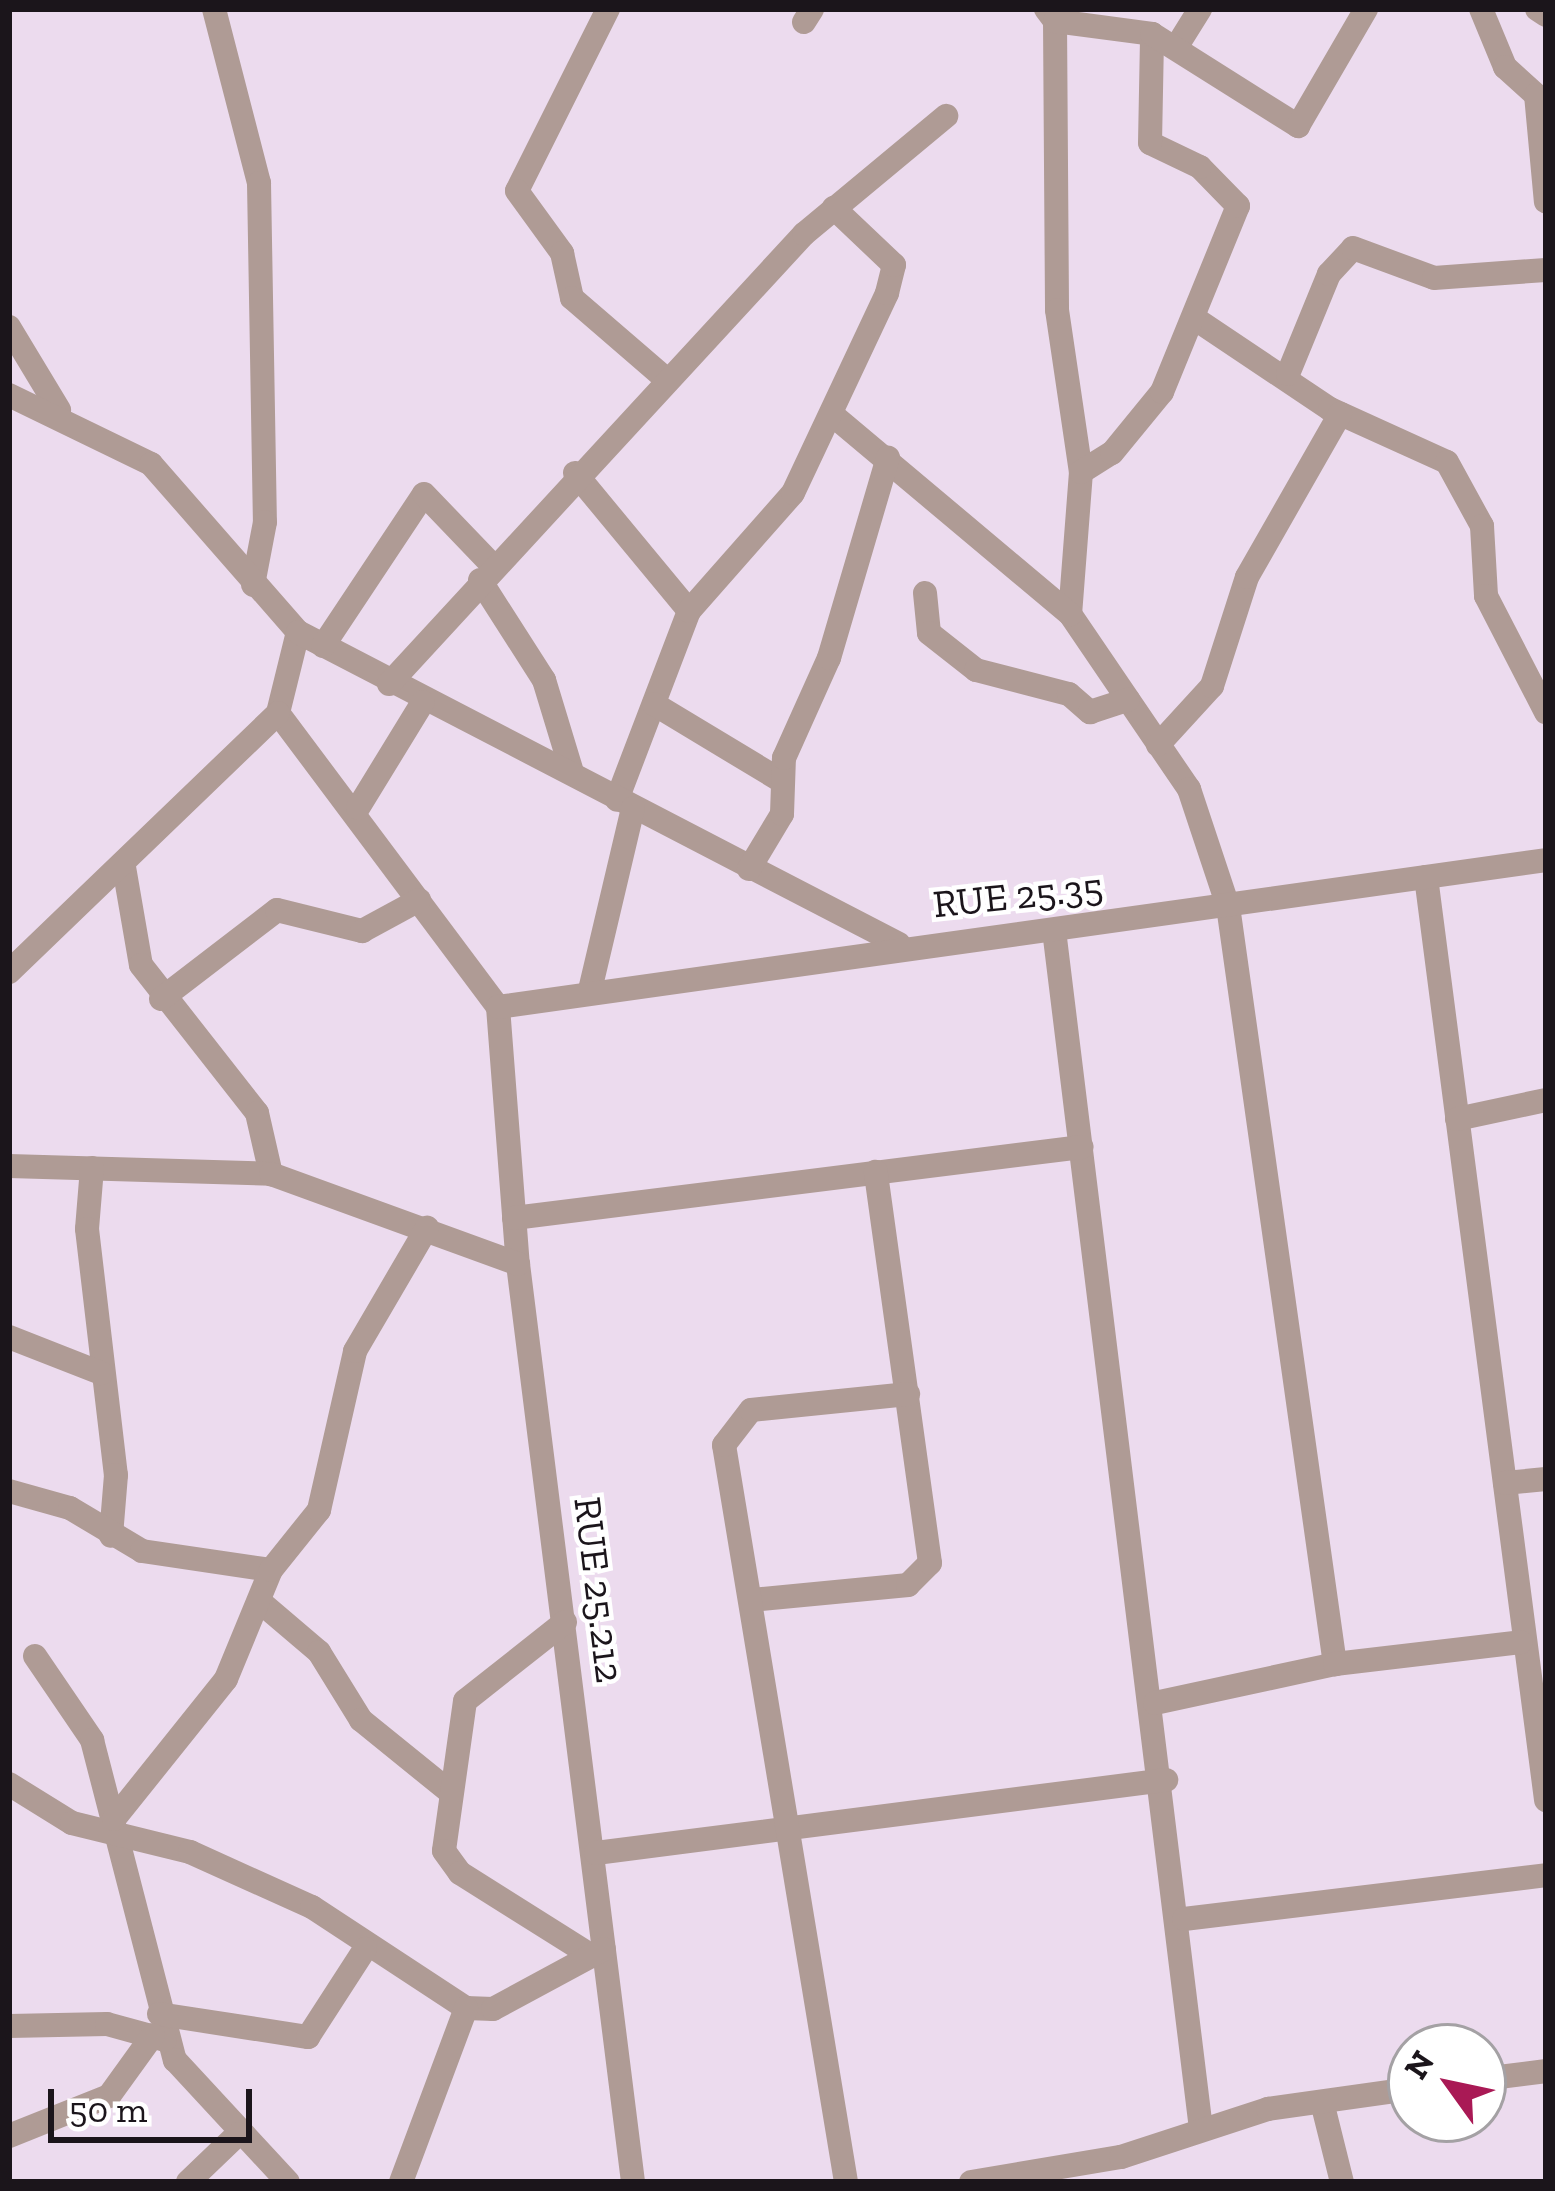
<!DOCTYPE html>
<style>
body{margin:0}
#map{position:relative;width:1555px;height:2191px;overflow:hidden;background:#ecdbee;font-family:"Zilla Slab",serif}
div>[style]{position:absolute}
.street>*{height:24px;margin:-12px;padding:0 12px;transform-origin:12px;border-radius:12px;background:#af9b95}
span{translate:-50% -50%;white-space:nowrap;text-align:center;line-height:1.15;-webkit-text-stroke:9px #fff;paint-order:stroke}
.street-label{font-size:39px;color:#1b151b}
.frame{position:absolute;inset:0;border:12px solid #1b151b;pointer-events:none}
.north{position:absolute;left:1387px;top:2023px;width:120px;height:120px;box-sizing:border-box;background:#fff;border:3px solid #a4a1a4;border-radius:50%;rotate:303deg;font-size:33px;font-weight:700;line-height:48px;text-align:center;color:#1b151b}
.north::after{content:'';display:block;margin:auto;width:42px;height:54px;background:#a91955;clip-path:polygon(50% 0,100% 100%,50% 72%,0 100%)}
.scale{position:absolute;left:48px;top:2089px;width:204px;height:54px;box-sizing:border-box;border:6px solid #1b151b;border-top:0;padding-left:15px;font-size:36px;line-height:42px;white-space:nowrap;color:#1b151b;-webkit-text-stroke:9px #fff;paint-order:stroke}
</style>
<div id="map">
<div class="street">
<div style="left:214px;top:9px;width:180px;rotate:75.5deg"></div>
<div style="left:259px;top:183px;width:339px;rotate:89deg"></div>
<div style="left:265px;top:522px;width:64px;rotate:100.8deg"></div>
<div style="left:608px;top:9px;width:203px;rotate:116.6deg"></div>
<div style="left:517px;top:191px;width:77px;rotate:54deg"></div>
<div style="left:562px;top:253px;width:46px;rotate:77.5deg"></div>
<div style="left:572px;top:298px;width:125px;rotate:40.8deg"></div>
<div style="left:1046px;top:9px;width:15px;rotate:53deg"></div>
<div style="left:1055px;top:21px;width:289px;rotate:89.6deg"></div>
<div style="left:1057px;top:310px;width:164px;rotate:81.6deg"></div>
<div style="left:1081px;top:472px;width:142px;rotate:94.4deg"></div>
<div style="left:1070px;top:614px;width:212px;rotate:55.8deg"></div>
<div style="left:1189px;top:789px;width:123px;rotate:71.6deg"></div>
<div style="left:1228px;top:906px;width:766px;rotate:81.97deg"></div>
<div style="left:1481px;top:9px;width:63px;rotate:67.5deg"></div>
<div style="left:1505px;top:67px;width:42px;rotate:42.1deg"></div>
<div style="left:1536px;top:95px;width:107px;rotate:84.7deg"></div>
<div style="left:1537px;top:9px;width:11px;rotate:34deg"></div>
<div style="left:1055px;top:21px;width:98px;rotate:7.6deg"></div>
<div style="left:804px;top:22px;width:15px;rotate:-58deg"></div>
<div style="left:1177px;top:46px;width:44px;rotate:-58.1deg"></div>
<div style="left:1197px;top:320px;width:160px;rotate:33.8deg"></div>
<div style="left:1330px;top:409px;width:128px;rotate:24.4deg"></div>
<div style="left:1447px;top:462px;width:73px;rotate:61.3deg"></div>
<div style="left:1482px;top:526px;width:70px;rotate:86.7deg"></div>
<div style="left:1486px;top:596px;width:131px;rotate:62.7deg"></div>
<div style="left:9px;top:327px;width:97px;rotate:58.9deg"></div>
<div style="left:1288px;top:374px;width:108px;rotate:-67.7deg"></div>
<div style="left:1329px;top:274px;width:35px;rotate:-47deg"></div>
<div style="left:1353px;top:248px;width:86px;rotate:20.3deg"></div>
<div style="left:1434px;top:278px;width:112px;rotate:-4.1deg"></div>
<div style="left:9px;top:395px;width:158px;rotate:25.9deg"></div>
<div style="left:151px;top:464px;width:223px;rotate:48.8deg"></div>
<div style="left:298px;top:632px;width:83px;rotate:103.9deg"></div>
<div style="left:278px;top:713px;width:367px;rotate:53.2deg"></div>
<div style="left:835px;top:417px;width:307px;rotate:40deg"></div>
<div style="left:1081px;top:472px;width:36px;rotate:-32deg"></div>
<div style="left:1112px;top:453px;width:79px;rotate:-50.7deg"></div>
<div style="left:1162px;top:392px;width:201px;rotate:-67.8deg"></div>
<div style="left:1238px;top:206px;width:54px;rotate:-134.3deg"></div>
<div style="left:1200px;top:167px;width:55px;rotate:-154.4deg"></div>
<div style="left:1150px;top:143px;width:109px;rotate:-88.9deg"></div>
<div style="left:1152px;top:34px;width:173px;rotate:32.2deg"></div>
<div style="left:1298px;top:126px;width:135px;rotate:-59.8deg"></div>
<div style="left:575px;top:473px;width:179px;rotate:50.4deg"></div>
<div style="left:689px;top:611px;width:202px;rotate:110.9deg"></div>
<div style="left:480px;top:580px;width:119px;rotate:57.4deg"></div>
<div style="left:544px;top:680px;width:93px;rotate:73.1deg"></div>
<div style="left:925px;top:593px;width:40px;rotate:84.3deg"></div>
<div style="left:929px;top:633px;width:60px;rotate:38.2deg"></div>
<div style="left:976px;top:670px;width:96px;rotate:14.5deg"></div>
<div style="left:1069px;top:694px;width:28px;rotate:41deg"></div>
<div style="left:1090px;top:712px;width:40px;rotate:-18deg"></div>
<div style="left:689px;top:611px;width:157px;rotate:-48.6deg"></div>
<div style="left:793px;top:493px;width:221px;rotate:-64.8deg"></div>
<div style="left:887px;top:293px;width:29px;rotate:-76deg"></div>
<div style="left:894px;top:265px;width:83px;rotate:-136.5deg"></div>
<div style="left:298px;top:632px;width:677px;rotate:27.44deg"></div>
<div style="left:323px;top:646px;width:182px;rotate:-56.4deg"></div>
<div style="left:424px;top:494px;width:100px;rotate:46.2deg"></div>
<div style="left:389px;top:684px;width:612px;rotate:-47.32deg"></div>
<div style="left:804px;top:234px;width:185px;rotate:-39.7deg"></div>
<div style="left:654px;top:704px;width:147px;rotate:31.1deg"></div>
<div style="left:1158px;top:745px;width:80px;rotate:-47.5deg"></div>
<div style="left:1212px;top:686px;width:114px;rotate:-72.2deg"></div>
<div style="left:1247px;top:577px;width:188px;rotate:-60.3deg"></div>
<div style="left:358px;top:808px;width:124px;rotate:-58.5deg"></div>
<div style="left:124px;top:867px;width:99px;rotate:80.2deg"></div>
<div style="left:141px;top:965px;width:188px;rotate:51.9deg"></div>
<div style="left:257px;top:1113px;width:63px;rotate:77.1deg"></div>
<div style="left:749px;top:869px;width:64px;rotate:-59deg"></div>
<div style="left:782px;top:814px;width:56px;rotate:-88deg"></div>
<div style="left:784px;top:758px;width:110px;rotate:-65.8deg"></div>
<div style="left:829px;top:658px;width:209px;rotate:-73.6deg"></div>
<div style="left:1426px;top:877px;width:931px;rotate:82.59deg"></div>
<div style="left:1054px;top:930px;width:1208px;rotate:83.01deg"></div>
<div style="left:9px;top:972px;width:373px;rotate:-43.9deg"></div>
<div style="left:590px;top:990px;width:187px;rotate:-76.7deg"></div>
<div style="left:161px;top:999px;width:146px;rotate:-37.5deg"></div>
<div style="left:277px;top:910px;width:88px;rotate:13.9deg"></div>
<div style="left:362px;top:931px;width:65px;rotate:-28.5deg"></div>
<div style="left:498px;top:1007px;width:258px;rotate:85.6deg"></div>
<div style="left:518px;top:1264px;width:925px;rotate:82.86deg"></div>
<div style="left:498px;top:1007px;width:1058px;rotate:-7.98deg"></div>
<div style="left:1457px;top:1119px;width:91px;rotate:-12.1deg"></div>
<div style="left:9px;top:1166px;width:262px;rotate:1.7deg"></div>
<div style="left:271px;top:1174px;width:263px;rotate:20deg"></div>
<div style="left:92px;top:1168px;width:61px;rotate:94.7deg"></div>
<div style="left:87px;top:1229px;width:248px;rotate:83.3deg"></div>
<div style="left:116px;top:1475px;width:61px;rotate:94.7deg"></div>
<div style="left:514px;top:1218px;width:572px;rotate:-7.13deg"></div>
<div style="left:9px;top:1337px;width:99px;rotate:21.4deg"></div>
<div style="left:1505px;top:1483px;width:41px;rotate:-5.6deg"></div>
<div style="left:9px;top:1491px;width:63px;rotate:15.6deg"></div>
<div style="left:70px;top:1508px;width:84px;rotate:30.8deg"></div>
<div style="left:142px;top:1551px;width:130px;rotate:8.4deg"></div>
<div style="left:752px;top:1600px;width:157px;rotate:-5.5deg"></div>
<div style="left:908px;top:1585px;width:31px;rotate:-45deg"></div>
<div style="left:930px;top:1563px;width:395px;rotate:-97.9deg"></div>
<div style="left:259px;top:1601px;width:79px;rotate:40.4deg"></div>
<div style="left:319px;top:1652px;width:80px;rotate:58.3deg"></div>
<div style="left:361px;top:1720px;width:114px;rotate:39deg"></div>
<div style="left:565px;top:1622px;width:127px;rotate:141.7deg"></div>
<div style="left:465px;top:1701px;width:151px;rotate:98deg"></div>
<div style="left:444px;top:1851px;width:27px;rotate:54deg"></div>
<div style="left:460px;top:1873px;width:150px;rotate:32.2deg"></div>
<div style="left:35px;top:1656px;width:102px;rotate:55.8deg"></div>
<div style="left:92px;top:1740px;width:331px;rotate:75.5deg"></div>
<div style="left:175px;top:2060px;width:166px;rotate:47.2deg"></div>
<div style="left:1155px;top:1703px;width:184px;rotate:-12.2deg"></div>
<div style="left:1335px;top:1664px;width:187px;rotate:-6.7deg"></div>
<div style="left:9px;top:1784px;width:74px;rotate:31.8deg"></div>
<div style="left:72px;top:1823px;width:122px;rotate:13.8deg"></div>
<div style="left:190px;top:1852px;width:134px;rotate:24.3deg"></div>
<div style="left:312px;top:1907px;width:184px;rotate:33.3deg"></div>
<div style="left:466px;top:2008px;width:27px;rotate:2deg"></div>
<div style="left:493px;top:2009px;width:126px;rotate:-28.4deg"></div>
<div style="left:114px;top:1819px;width:179px;rotate:-51.3deg"></div>
<div style="left:226px;top:1679px;width:118px;rotate:-67.6deg"></div>
<div style="left:271px;top:1570px;width:77px;rotate:-51.3deg"></div>
<div style="left:319px;top:1510px;width:163px;rotate:-77.2deg"></div>
<div style="left:355px;top:1351px;width:143px;rotate:-59.7deg"></div>
<div style="left:596px;top:1853px;width:575px;rotate:-7.3deg"></div>
<div style="left:1184px;top:1919px;width:365px;rotate:-6.9deg"></div>
<div style="left:159px;top:2014px;width:151px;rotate:8.8deg"></div>
<div style="left:308px;top:2037px;width:105px;rotate:-57.1deg"></div>
<div style="left:9px;top:2026px;width:98px;rotate:-1.2deg"></div>
<div style="left:107px;top:2024px;width:60px;rotate:15.4deg"></div>
<div style="left:1483px;top:2079px;width:64px;rotate:-7.2deg"></div>
<div style="left:1322px;top:2102px;width:82px;rotate:76deg"></div>
<div style="left:9px;top:2136px;width:108px;rotate:-21.8deg"></div>
<div style="left:109px;top:2096px;width:75px;rotate:-54.2deg"></div>
<div style="left:188px;top:2182px;width:69px;rotate:-43.8deg"></div>
<div style="left:401px;top:2182px;width:186px;rotate:-69.5deg"></div>
<div style="left:846px;top:2182px;width:747px;rotate:-99.4deg"></div>
<div style="left:724px;top:1445px;width:44px;rotate:-52.4deg"></div>
<div style="left:751px;top:1410px;width:158px;rotate:-5.8deg"></div>
<div style="left:971px;top:2182px;width:152px;rotate:-9.5deg"></div>
<div style="left:1121px;top:2157px;width:155px;rotate:-18.1deg"></div>
<div style="left:1268px;top:2109px;width:144px;rotate:-8deg"></div>
</div>
<div class="street-label">
<span style="left:1018px;top:896px;rotate:-6deg">RUE 25.35</span>
<span style="left:598px;top:1590px;rotate:83deg">RUE 25.212</span>
</div>
<div class="frame"></div>
<div class="north">N</div>
<div class="scale">50 m</div>
</div>
